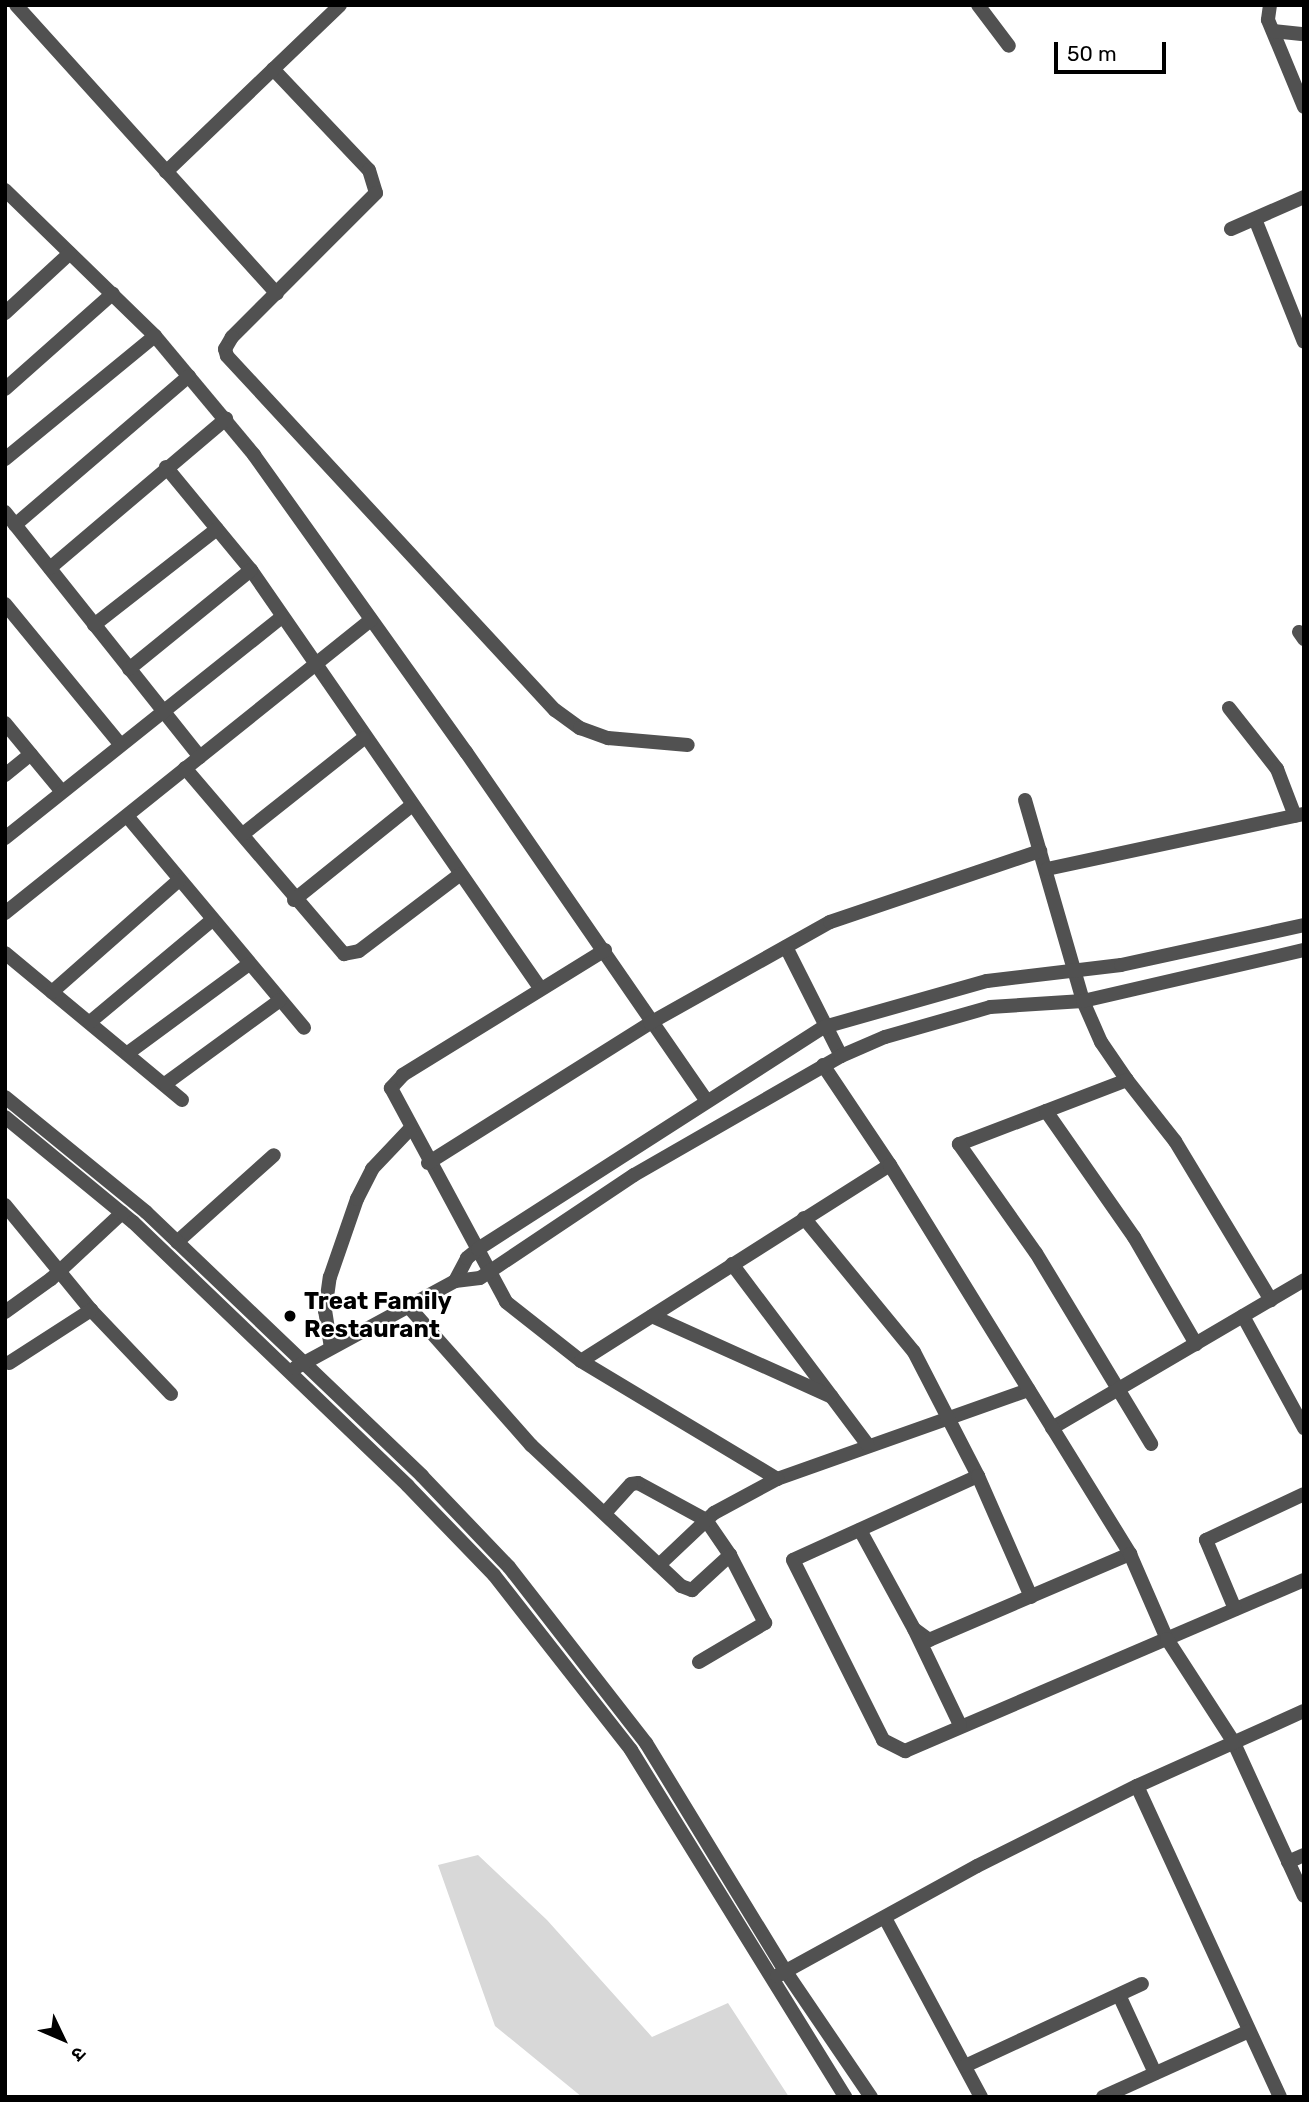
<!DOCTYPE html>
<meta charset="utf-8">
<style>
body{margin:0}
#map{position:relative;width:1309px;height:2102px;overflow:hidden;background:#fff;font-family:Rubik,"Noto Sans Devanagari",sans-serif}
div>[style]{position:absolute}
.green>*{inset:0;background:#d8d8d8}
.minor>*{height:14px;margin:-7px;padding:0 7px;transform-origin:7px;border-radius:7px;background:#515151}
.tertiary>*{height:14px;margin:-7px;padding:0 7px;transform-origin:7px;border-radius:7px;background:#515151}
.dots>*{width:19px;height:19px;translate:-50% -50%;box-sizing:border-box;border:4px solid #fff;border-radius:50%}
span{translate:-50% -50%;white-space:nowrap;text-align:center;line-height:1.15;-webkit-text-stroke:5px #fff;paint-order:stroke}
.poi-label{font-size:24px;color:#000;font-weight:700}
.left{translate:0 -50%;text-align:left}
.frame{position:absolute;inset:0;border:7px solid #000;pointer-events:none}
.north{position:absolute;left:28px;top:2004px;width:70px;height:70px;-webkit-text-stroke:5px #fff;paint-order:stroke;rotate:134deg;font-size:19px;font-weight:700;line-height:28px;text-align:center;color:#000}
.north::after{content:'';display:block;margin:auto;width:24px;height:32px;background:#000;clip-path:polygon(50% 0,100% 100%,50% 72%,0 100%)}
.scale{position:absolute;left:1054px;top:42px;width:112px;height:32px;box-sizing:border-box;border:4px solid #000;border-top:0;padding-left:9px;font-size:21px;line-height:24px;white-space:nowrap;color:#000;-webkit-text-stroke:5px #fff;paint-order:stroke}
</style>
<div id="map">
<div class="green">
<div style="clip-path:polygon(478px 1855px,547px 1920px,652px 2037px,728px 2003px,789px 2097px,582px 2097px,495px 2026px,438px 1865px)"></div>
</div>
<div class="minor">
<div style="left:16px;top:5px;width:389px;rotate:47.9deg"></div>
<div style="left:978px;top:5px;width:51px;rotate:52.9deg"></div>
<div style="left:1270px;top:5px;width:15px;rotate:98deg"></div>
<div style="left:1268px;top:20px;width:94px;rotate:67.5deg"></div>
<div style="left:1273px;top:31px;width:31px;rotate:6deg"></div>
<div style="left:273px;top:69px;width:139px;rotate:46.5deg"></div>
<div style="left:369px;top:170px;width:24px;rotate:73deg"></div>
<div style="left:376px;top:193px;width:204px;rotate:135deg"></div>
<div style="left:232px;top:337px;width:14px;rotate:120deg"></div>
<div style="left:225px;top:349px;width:7px;rotate:74deg"></div>
<div style="left:227px;top:356px;width:483px;rotate:47.2deg"></div>
<div style="left:555px;top:710px;width:31px;rotate:36deg"></div>
<div style="left:580px;top:728px;width:30px;rotate:20deg"></div>
<div style="left:608px;top:738px;width:80px;rotate:5deg"></div>
<div style="left:166px;top:172px;width:241px;rotate:-43.8deg"></div>
<div style="left:5px;top:190px;width:209px;rotate:44.2deg"></div>
<div style="left:155px;top:336px;width:155px;rotate:50.2deg"></div>
<div style="left:254px;top:455px;width:365px;rotate:54.5deg"></div>
<div style="left:466px;top:752px;width:421px;rotate:55.4deg"></div>
<div style="left:1255px;top:219px;width:132px;rotate:68.3deg"></div>
<div style="left:1231px;top:229px;width:80px;rotate:-23.7deg"></div>
<div style="left:5px;top:313px;width:88px;rotate:-42.7deg"></div>
<div style="left:5px;top:389px;width:144px;rotate:-41.6deg"></div>
<div style="left:5px;top:459px;width:194px;rotate:-39.4deg"></div>
<div style="left:166px;top:467px;width:134px;rotate:50.5deg"></div>
<div style="left:251px;top:570px;width:508px;rotate:55.34deg"></div>
<div style="left:5px;top:512px;width:313px;rotate:51.5deg"></div>
<div style="left:15px;top:525px;width:229px;rotate:-40.6deg"></div>
<div style="left:50px;top:568px;width:231px;rotate:-40.3deg"></div>
<div style="left:5px;top:604px;width:181px;rotate:50.6deg"></div>
<div style="left:94px;top:625px;width:156px;rotate:-38deg"></div>
<div style="left:1299px;top:632px;width:9px;rotate:54deg"></div>
<div style="left:129px;top:669px;width:157px;rotate:-39.1deg"></div>
<div style="left:1229px;top:708px;width:78px;rotate:51.8deg"></div>
<div style="left:1277px;top:769px;width:50px;rotate:69deg"></div>
<div style="left:5px;top:723px;width:89px;rotate:50.4deg"></div>
<div style="left:185px;top:768px;width:245px;rotate:49.5deg"></div>
<div style="left:344px;top:954px;width:15px;rotate:-11deg"></div>
<div style="left:359px;top:951px;width:126px;rotate:-37.2deg"></div>
<div style="left:5px;top:775px;width:33px;rotate:-39deg"></div>
<div style="left:1025px;top:800px;width:209px;rotate:73.9deg"></div>
<div style="left:1083px;top:1001px;width:45px;rotate:66.3deg"></div>
<div style="left:1101px;top:1042px;width:46px;rotate:55.6deg"></div>
<div style="left:1127px;top:1080px;width:180px;rotate:159.1deg"></div>
<div style="left:959px;top:1144px;width:133px;rotate:54.8deg"></div>
<div style="left:1036px;top:1253px;width:223px;rotate:58.9deg"></div>
<div style="left:127px;top:816px;width:276px;rotate:50.1deg"></div>
<div style="left:243px;top:834px;width:154px;rotate:-38.4deg"></div>
<div style="left:5px;top:838px;width:354px;rotate:-38.6deg"></div>
<div style="left:1047px;top:869px;width:263px;rotate:-12.1deg"></div>
<div style="left:294px;top:900px;width:150px;rotate:-38.8deg"></div>
<div style="left:5px;top:913px;width:469px;rotate:-38.7deg"></div>
<div style="left:786px;top:947px;width:122px;rotate:63.2deg"></div>
<div style="left:605px;top:950px;width:238px;rotate:148.3deg"></div>
<div style="left:403px;top:1075px;width:18px;rotate:133deg"></div>
<div style="left:391px;top:1088px;width:243px;rotate:61.7deg"></div>
<div style="left:506px;top:1302px;width:95px;rotate:38.2deg"></div>
<div style="left:581px;top:1361px;width:229px;rotate:31deg"></div>
<div style="left:777px;top:1479px;width:267px;rotate:-19.5deg"></div>
<div style="left:5px;top:953px;width:230px;rotate:39.7deg"></div>
<div style="left:52px;top:992px;width:169px;rotate:-41.4deg"></div>
<div style="left:90px;top:1022px;width:159px;rotate:-39.9deg"></div>
<div style="left:128px;top:1053px;width:150px;rotate:-36.3deg"></div>
<div style="left:1127px;top:1080px;width:78px;rotate:51.8deg"></div>
<div style="left:1175px;top:1141px;width:186px;rotate:58.9deg"></div>
<div style="left:165px;top:1084px;width:142px;rotate:-36.1deg"></div>
<div style="left:1046px;top:1111px;width:154px;rotate:55.1deg"></div>
<div style="left:1134px;top:1237px;width:124px;rotate:59.9deg"></div>
<div style="left:428px;top:1163px;width:262px;rotate:-32.2deg"></div>
<div style="left:650px;top:1023px;width:206px;rotate:-29.3deg"></div>
<div style="left:830px;top:922px;width:222px;rotate:-18.7deg"></div>
<div style="left:5px;top:1205px;width:136px;rotate:50.7deg"></div>
<div style="left:91px;top:1310px;width:116px;rotate:46.4deg"></div>
<div style="left:804px;top:1218px;width:173px;rotate:50.6deg"></div>
<div style="left:914px;top:1352px;width:140px;rotate:62.7deg"></div>
<div style="left:978px;top:1476px;width:203px;rotate:155.6deg"></div>
<div style="left:793px;top:1560px;width:201px;rotate:63.4deg"></div>
<div style="left:883px;top:1740px;width:25px;rotate:27deg"></div>
<div style="left:905px;top:1751px;width:434px;rotate:-23.2deg"></div>
<div style="left:177px;top:1242px;width:130px;rotate:-41.9deg"></div>
<div style="left:732px;top:1264px;width:225px;rotate:53.1deg"></div>
<div style="left:408px;top:1306px;width:186px;rotate:48.5deg"></div>
<div style="left:531px;top:1445px;width:206px;rotate:43.2deg"></div>
<div style="left:681px;top:1586px;width:12px;rotate:20deg"></div>
<div style="left:692px;top:1590px;width:52px;rotate:-42.6deg"></div>
<div style="left:730px;top:1555px;width:42px;rotate:-124.4deg"></div>
<div style="left:706px;top:1520px;width:77px;rotate:-151.4deg"></div>
<div style="left:638px;top:1483px;width:7px;rotate:172deg"></div>
<div style="left:631px;top:1484px;width:39px;rotate:132deg"></div>
<div style="left:5px;top:1312px;width:57px;rotate:-35.7deg"></div>
<div style="left:51px;top:1279px;width:97px;rotate:-42.9deg"></div>
<div style="left:652px;top:1316px;width:197px;rotate:24.2deg"></div>
<div style="left:1243px;top:1316px;width:128px;rotate:61.4deg"></div>
<div style="left:331px;top:1348px;width:37px;rotate:-99deg"></div>
<div style="left:325px;top:1311px;width:34px;rotate:-82deg"></div>
<div style="left:330px;top:1277px;width:83px;rotate:-70.9deg"></div>
<div style="left:357px;top:1199px;width:34px;rotate:-63deg"></div>
<div style="left:372px;top:1169px;width:55px;rotate:-46.5deg"></div>
<div style="left:581px;top:1361px;width:366px;rotate:-32.4deg"></div>
<div style="left:9px;top:1363px;width:98px;rotate:-32.9deg"></div>
<div style="left:1052px;top:1428px;width:292px;rotate:-30.4deg"></div>
<div style="left:978px;top:1476px;width:132px;rotate:66.3deg"></div>
<div style="left:860px;top:1530px;width:113px;rotate:61.4deg"></div>
<div style="left:914px;top:1629px;width:19px;rotate:36deg"></div>
<div style="left:929px;top:1640px;width:219px;rotate:-23.2deg"></div>
<div style="left:659px;top:1565px;width:76px;rotate:-43.4deg"></div>
<div style="left:714px;top:1513px;width:72px;rotate:-28.4deg"></div>
<div style="left:1235px;top:1609px;width:75px;rotate:-112.8deg"></div>
<div style="left:1206px;top:1540px;width:108px;rotate:-25.1deg"></div>
<div style="left:915px;top:1631px;width:104px;rotate:64.4deg"></div>
<div style="left:699px;top:1662px;width:77px;rotate:-30.6deg"></div>
<div style="left:765px;top:1623px;width:76px;rotate:-117.2deg"></div>
<div style="left:1137px;top:1786px;width:342px;rotate:65.3deg"></div>
<div style="left:1288px;top:1862px;width:17px;rotate:-24deg"></div>
<div style="left:885px;top:1918px;width:203px;rotate:61.8deg"></div>
<div style="left:1119px;top:1995px;width:86px;rotate:65.2deg"></div>
<div style="left:965px;top:2066px;width:195px;rotate:-24.9deg"></div>
<div style="left:1103px;top:2097px;width:160px;rotate:-24.3deg"></div>
</div>
<div class="tertiary">
<div style="left:823px;top:1065px;width:120px;rotate:56.2deg"></div>
<div style="left:890px;top:1165px;width:457px;rotate:58.3deg"></div>
<div style="left:1130px;top:1554px;width:93px;rotate:66.5deg"></div>
<div style="left:1167px;top:1639px;width:121px;rotate:57.1deg"></div>
<div style="left:1233px;top:1741px;width:170px;rotate:65.4deg"></div>
<div style="left:5px;top:1097px;width:182px;rotate:39.2deg"></div>
<div style="left:146px;top:1212px;width:382px;rotate:43.7deg"></div>
<div style="left:422px;top:1476px;width:126px;rotate:46.3deg"></div>
<div style="left:509px;top:1567px;width:223px;rotate:52.1deg"></div>
<div style="left:646px;top:1743px;width:268px;rotate:58.6deg"></div>
<div style="left:786px;top:1972px;width:151px;rotate:55.8deg"></div>
<div style="left:5px;top:1117px;width:166px;rotate:39.4deg"></div>
<div style="left:133px;top:1222px;width:381px;rotate:43.8deg"></div>
<div style="left:408px;top:1486px;width:124px;rotate:46deg"></div>
<div style="left:494px;top:1575px;width:222px;rotate:51.9deg"></div>
<div style="left:631px;top:1750px;width:408px;rotate:58.3deg"></div>
<div style="left:455px;top:1281px;width:26px;rotate:-62deg"></div>
<div style="left:467px;top:1258px;width:14px;rotate:-39deg"></div>
<div style="left:478px;top:1249px;width:411px;rotate:-32.7deg"></div>
<div style="left:824px;top:1027px;width:169px;rotate:-15.8deg"></div>
<div style="left:987px;top:981px;width:135px;rotate:-6.8deg"></div>
<div style="left:1121px;top:965px;width:187px;rotate:-12.3deg"></div>
<div style="left:295px;top:1368px;width:182px;rotate:-28.5deg"></div>
<div style="left:455px;top:1281px;width:25px;rotate:-7deg"></div>
<div style="left:480px;top:1278px;width:185px;rotate:-33.8deg"></div>
<div style="left:634px;top:1175px;width:239px;rotate:-29.9deg"></div>
<div style="left:841px;top:1056px;width:48px;rotate:-23.4deg"></div>
<div style="left:885px;top:1037px;width:109px;rotate:-15.9deg"></div>
<div style="left:990px;top:1007px;width:93px;rotate:-3.7deg"></div>
<div style="left:1083px;top:1001px;width:227px;rotate:-13deg"></div>
<div style="left:777px;top:1976px;width:228px;rotate:-28.8deg"></div>
<div style="left:977px;top:1866px;width:179px;rotate:-26.6deg"></div>
<div style="left:1137px;top:1786px;width:183px;rotate:-24.2deg"></div>
</div>
<div class="dots">
<div style="left:290px;top:1316px;background:#000"></div>
</div>
<div class="poi-label">
<span class="left" style="left:304px;top:1316px">Treat Family<br>Restaurant</span>
</div>
<div class="frame"></div>
<div class="north">उ</div>
<div class="scale">50 m</div>
</div>
